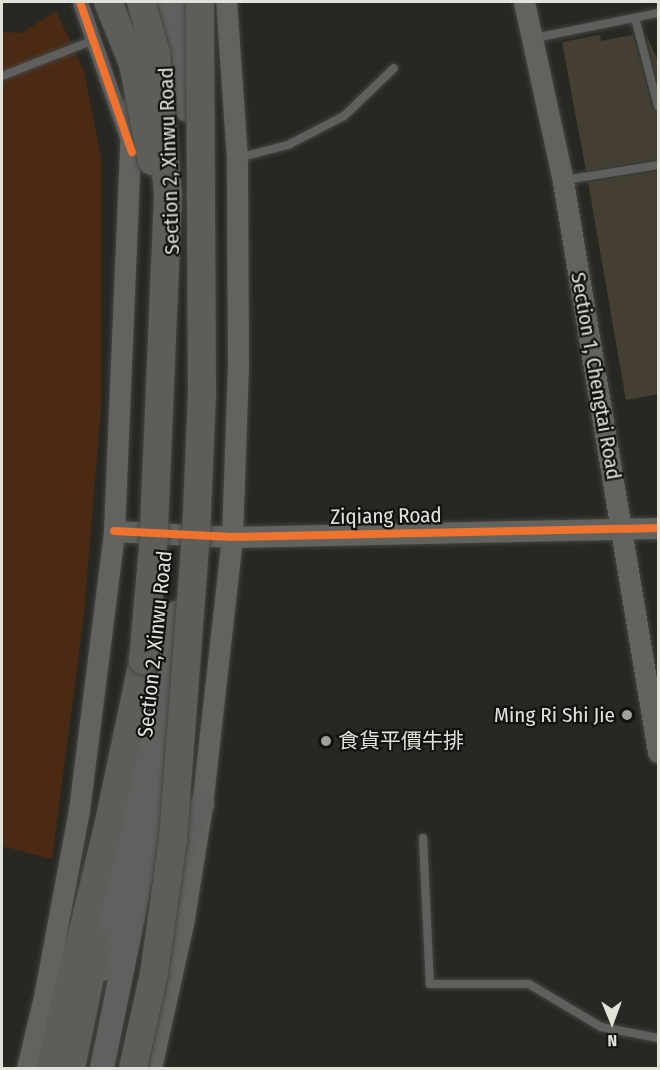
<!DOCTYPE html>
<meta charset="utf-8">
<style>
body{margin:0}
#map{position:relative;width:660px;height:1070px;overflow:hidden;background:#282823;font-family:"Fira Sans Condensed","Noto Sans TC",sans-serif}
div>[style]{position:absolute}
.green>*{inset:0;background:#4b2a14}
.building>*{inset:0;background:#443f32}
.roads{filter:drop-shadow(0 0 2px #454541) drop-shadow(0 0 2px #454541)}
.lane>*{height:8px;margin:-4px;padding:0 4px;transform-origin:4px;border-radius:4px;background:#5f605e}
.street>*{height:15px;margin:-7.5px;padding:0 7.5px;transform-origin:7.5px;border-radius:7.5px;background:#5f605e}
.secondary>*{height:21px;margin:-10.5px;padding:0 10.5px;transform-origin:10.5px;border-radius:10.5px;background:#62635f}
.primary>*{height:24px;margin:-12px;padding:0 12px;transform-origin:12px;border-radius:12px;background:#5f615e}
.highway>*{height:28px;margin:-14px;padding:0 14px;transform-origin:14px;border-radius:14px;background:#5d5e5a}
.bridges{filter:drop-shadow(0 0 2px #454541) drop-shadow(0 0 2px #454541)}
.highway-bridge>*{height:28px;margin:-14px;padding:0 14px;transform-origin:14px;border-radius:14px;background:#5d5e5a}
.cycleway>*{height:8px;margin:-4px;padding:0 4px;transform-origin:4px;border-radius:4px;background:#ef722f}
.dots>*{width:16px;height:16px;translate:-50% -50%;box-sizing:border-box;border:3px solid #13130e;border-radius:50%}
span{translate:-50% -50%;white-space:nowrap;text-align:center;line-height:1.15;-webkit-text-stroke:4.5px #13130e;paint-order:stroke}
.street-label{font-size:21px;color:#e2e2db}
.poi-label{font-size:21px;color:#e2e2db}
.right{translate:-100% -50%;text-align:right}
.left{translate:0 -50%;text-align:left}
.frame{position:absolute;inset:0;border:3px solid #e2e2db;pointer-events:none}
.north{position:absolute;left:582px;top:992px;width:60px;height:60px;-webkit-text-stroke:4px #13130e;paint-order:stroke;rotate:179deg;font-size:16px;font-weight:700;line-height:24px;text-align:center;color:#e2e2db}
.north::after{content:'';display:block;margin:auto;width:21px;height:27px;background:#e2e2db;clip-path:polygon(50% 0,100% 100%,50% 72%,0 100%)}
</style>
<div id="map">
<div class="green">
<div style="clip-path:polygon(56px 11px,84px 71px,101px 158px,101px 407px,84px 614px,52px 859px,2px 846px,2px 32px,22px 33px)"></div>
</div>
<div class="building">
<div style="clip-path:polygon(600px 35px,601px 41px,633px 35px,652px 108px,658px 112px,658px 159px,586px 171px,562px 42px)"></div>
<div style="clip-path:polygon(646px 35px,658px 61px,658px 84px)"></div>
<div style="clip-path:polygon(658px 171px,658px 394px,626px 400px,588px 182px)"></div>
</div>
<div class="roads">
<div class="lane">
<div style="left:635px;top:18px;width:91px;rotate:75.4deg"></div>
<div style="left:535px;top:38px;width:126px;rotate:-11.5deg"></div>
<div style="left:2px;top:76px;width:99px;rotate:-21.4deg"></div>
<div style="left:238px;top:158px;width:52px;rotate:-14.6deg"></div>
<div style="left:288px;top:145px;width:63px;rotate:-27.4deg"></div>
<div style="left:344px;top:116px;width:69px;rotate:-43.8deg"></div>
<div style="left:565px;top:180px;width:94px;rotate:-9.2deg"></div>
<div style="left:423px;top:838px;width:146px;rotate:87.3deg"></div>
<div style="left:430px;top:984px;width:99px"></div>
<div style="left:529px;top:984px;width:84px;rotate:30.8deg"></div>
<div style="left:601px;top:1027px;width:58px;rotate:10.9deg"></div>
</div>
<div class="street">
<div style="left:80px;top:2px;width:143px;rotate:70.8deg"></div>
</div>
<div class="secondary">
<div style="left:524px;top:2px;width:183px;rotate:77.7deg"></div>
<div style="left:563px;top:181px;width:579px;rotate:80.55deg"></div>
<div style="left:114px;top:531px;width:118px;rotate:2.9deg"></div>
<div style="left:232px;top:537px;width:426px;rotate:-1.2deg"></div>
<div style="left:27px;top:1068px;width:73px;rotate:-76.5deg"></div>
<div style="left:44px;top:997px;width:190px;rotate:-79.4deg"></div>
<div style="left:79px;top:810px;width:281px;rotate:-82.8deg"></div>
<div style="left:114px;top:531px;width:426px;rotate:-87.6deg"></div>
<div style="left:151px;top:1068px;width:148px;rotate:-77.5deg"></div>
<div style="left:183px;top:924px;width:121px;rotate:-80.9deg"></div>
<div style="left:202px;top:805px;width:270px;rotate:-83.6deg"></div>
<div style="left:232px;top:537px;width:172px;rotate:-88deg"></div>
<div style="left:238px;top:365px;width:207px;rotate:-90.3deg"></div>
<div style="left:237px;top:158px;width:156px;rotate:-94deg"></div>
</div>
<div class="primary">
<div style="left:159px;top:2px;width:48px;rotate:85.2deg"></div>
<div style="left:180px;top:2px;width:108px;rotate:86.3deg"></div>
<div style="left:175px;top:867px;width:68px;rotate:-66.5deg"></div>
<div style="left:103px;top:969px;width:227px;rotate:-80.1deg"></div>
<div style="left:142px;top:745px;width:52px;rotate:-84.5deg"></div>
<div style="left:102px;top:1068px;width:238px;rotate:-78.4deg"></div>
<div style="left:150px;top:835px;width:224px;rotate:-83.1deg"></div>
</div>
<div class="highway">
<div style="left:50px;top:1068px;width:253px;rotate:-76.5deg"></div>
<div style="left:109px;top:822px;width:165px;rotate:-78.1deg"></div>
<div style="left:71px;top:1068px;width:127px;rotate:-78.2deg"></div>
</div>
</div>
<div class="bridges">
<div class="highway-bridge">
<div style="left:108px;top:2px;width:67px;rotate:68deg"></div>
<div style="left:133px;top:64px;width:99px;rotate:78.9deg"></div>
<div style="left:141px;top:2px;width:53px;rotate:73.6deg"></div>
<div style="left:156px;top:53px;width:143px;rotate:85.2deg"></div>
<div style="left:168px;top:195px;width:340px;rotate:92.4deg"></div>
<div style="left:154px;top:535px;width:126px;rotate:95deg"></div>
<div style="left:133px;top:1068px;width:97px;rotate:-77.5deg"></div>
<div style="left:154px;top:973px;width:135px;rotate:-81.9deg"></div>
<div style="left:173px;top:839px;width:304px;rotate:-85.7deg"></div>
<div style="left:196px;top:536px;width:142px;rotate:-87.6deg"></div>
<div style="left:202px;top:394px;width:392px;rotate:-90.3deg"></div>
</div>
</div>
<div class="cycleway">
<div style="left:80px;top:2px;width:159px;rotate:70.9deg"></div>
<div style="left:114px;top:531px;width:118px;rotate:2.9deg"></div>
<div style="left:232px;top:537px;width:426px;rotate:-1.2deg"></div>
</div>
<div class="dots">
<div style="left:627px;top:715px;background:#a1a19b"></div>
<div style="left:326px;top:741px;background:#a1a19b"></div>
</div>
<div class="street-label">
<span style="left:169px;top:161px;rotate:-92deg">Section 2, Xinwu Road</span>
<span style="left:596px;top:376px;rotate:80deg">Section 1, Chengtai Road</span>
<span style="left:386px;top:516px;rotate:-1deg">Ziqiang Road</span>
<span style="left:155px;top:644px;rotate:-84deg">Section 2, Xinwu Road</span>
</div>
<div class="poi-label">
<span class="right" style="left:615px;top:715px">Ming Ri Shi Jie</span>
<span class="left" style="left:338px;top:741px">食貨平價牛排</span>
</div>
<div class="frame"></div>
<div class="north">N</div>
</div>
